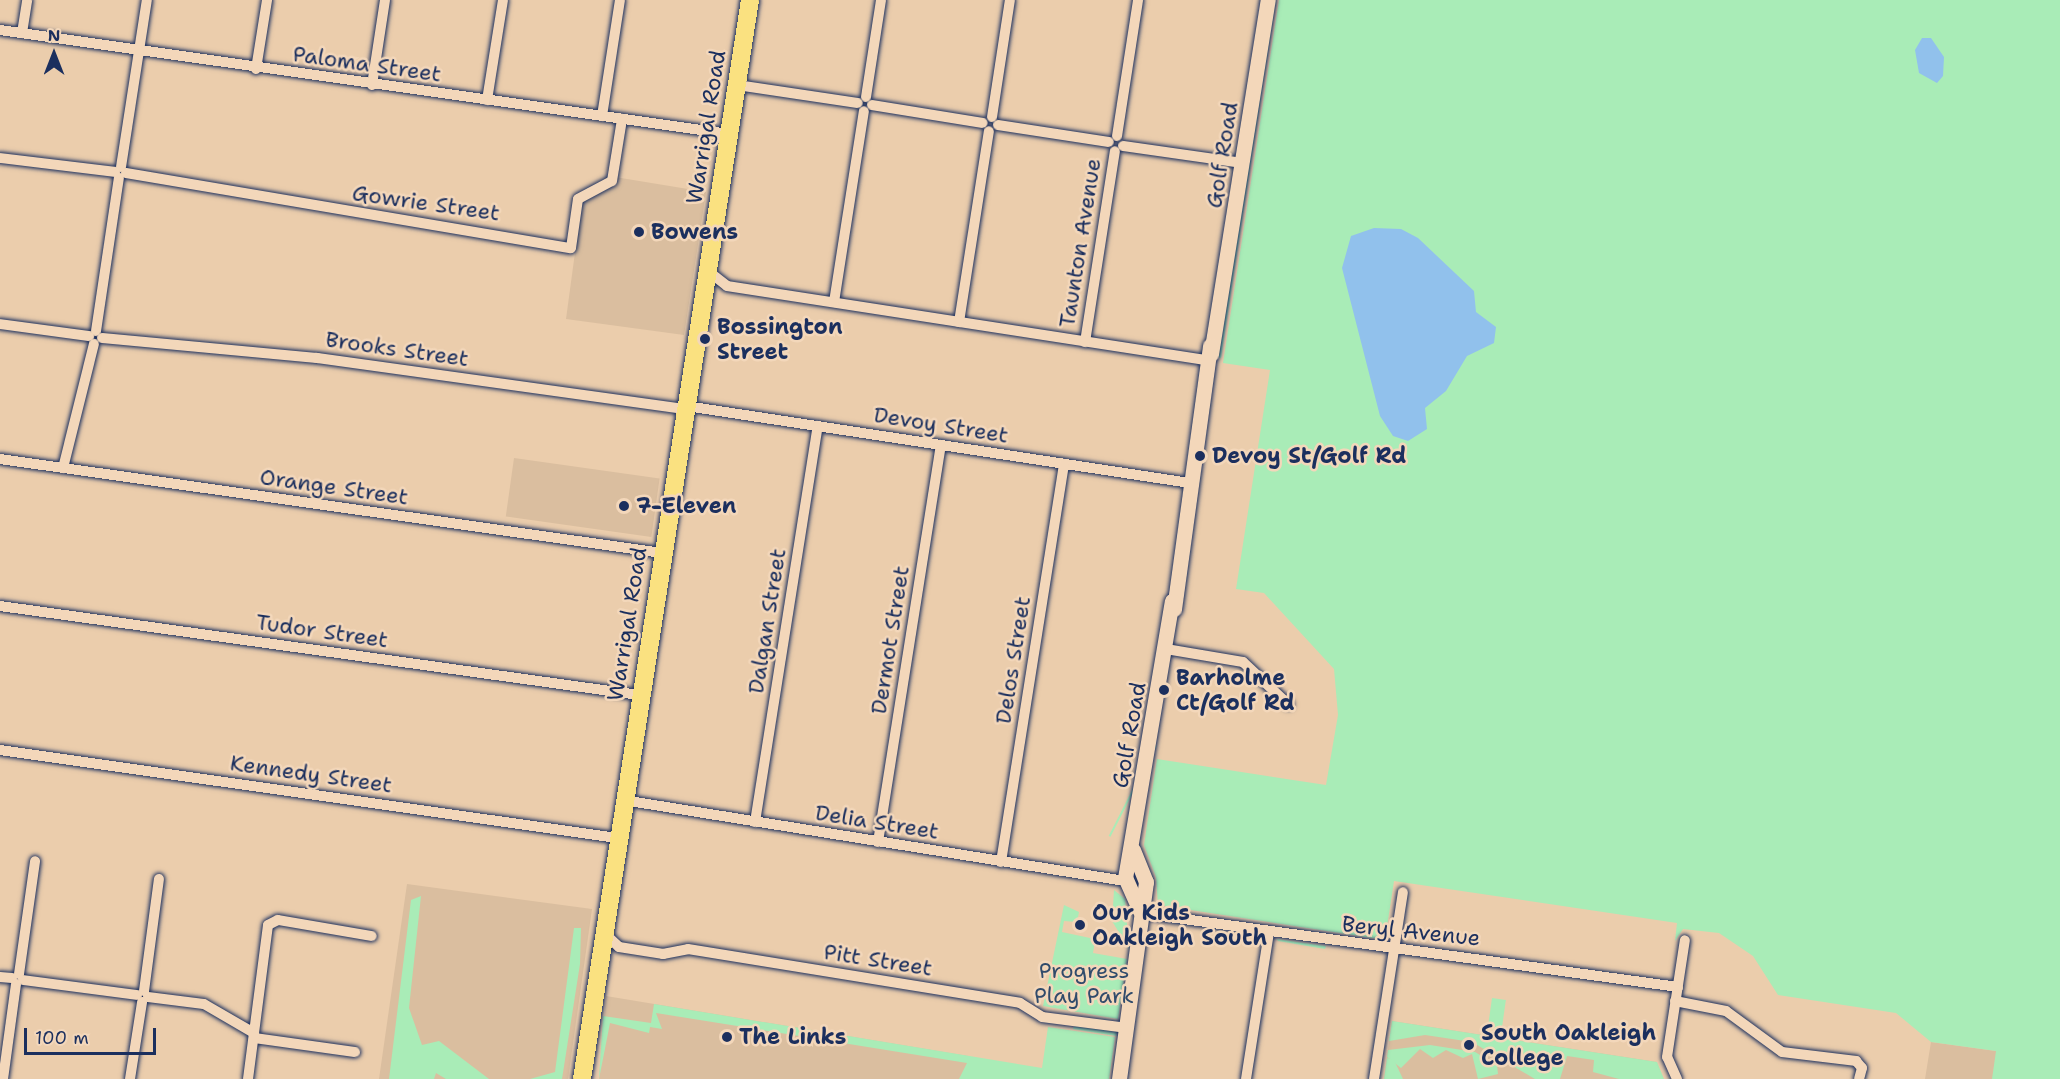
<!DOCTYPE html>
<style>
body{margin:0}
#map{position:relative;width:2060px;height:1079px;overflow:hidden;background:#ebcdac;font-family:"Shantell Sans",sans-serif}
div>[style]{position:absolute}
.built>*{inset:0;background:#dabe9f;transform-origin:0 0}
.green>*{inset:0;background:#a9ecb7;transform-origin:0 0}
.water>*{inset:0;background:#91c1ec}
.roads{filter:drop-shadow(0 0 2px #1b2f5e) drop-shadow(0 0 2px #1b2f5e)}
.street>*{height:10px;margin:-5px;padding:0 5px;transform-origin:5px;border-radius:5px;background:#f3d7ba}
.secondary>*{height:15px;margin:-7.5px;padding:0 7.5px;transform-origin:7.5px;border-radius:7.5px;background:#f3d7ba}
.highway>*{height:18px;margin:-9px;padding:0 9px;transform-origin:9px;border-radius:9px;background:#fae180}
.dots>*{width:16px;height:16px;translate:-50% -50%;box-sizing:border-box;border:3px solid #f3d7ba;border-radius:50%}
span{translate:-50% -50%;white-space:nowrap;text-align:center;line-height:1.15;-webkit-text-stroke:5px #f3d7ba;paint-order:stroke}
.street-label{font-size:22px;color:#1b2f5e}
.poi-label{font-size:22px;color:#1b2f5e;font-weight:700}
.left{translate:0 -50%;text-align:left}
.park-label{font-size:22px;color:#304b6b}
.north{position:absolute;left:24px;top:24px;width:60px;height:60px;-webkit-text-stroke:4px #f3d7ba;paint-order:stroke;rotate:0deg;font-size:16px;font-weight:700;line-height:24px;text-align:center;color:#1b2f5e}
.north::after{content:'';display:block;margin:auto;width:21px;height:27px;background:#1b2f5e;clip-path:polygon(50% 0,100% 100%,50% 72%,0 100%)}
.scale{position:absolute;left:24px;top:1028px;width:132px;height:27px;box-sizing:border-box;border:3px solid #1b2f5e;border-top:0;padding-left:8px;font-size:18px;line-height:21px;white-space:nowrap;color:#1b2f5e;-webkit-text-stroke:4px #f3d7ba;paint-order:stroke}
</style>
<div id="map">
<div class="built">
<div style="clip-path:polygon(615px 177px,706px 192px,684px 335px,566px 319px,582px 201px)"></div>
<div style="left:514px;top:458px;width:147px;height:59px;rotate:8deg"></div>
<div style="clip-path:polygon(407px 884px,592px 909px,568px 1079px,379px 1079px)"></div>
<div style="clip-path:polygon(606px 996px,968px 1056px,965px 1079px,599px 1079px)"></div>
<div style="clip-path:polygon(1392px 1021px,1657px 1062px,1654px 1079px,1384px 1079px)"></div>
<div style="clip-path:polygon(1931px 1042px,2060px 1060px,2060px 1079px,1925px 1079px)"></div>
</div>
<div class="green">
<div style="clip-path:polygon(1273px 0,1276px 0,1221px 358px,1217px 357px)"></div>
<div style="clip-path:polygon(1279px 0,2060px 0,2060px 1079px,1992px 1079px,1996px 1051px,1931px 1042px,1896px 1013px,1778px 995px,1753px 956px,1719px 933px,1683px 929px,1675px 941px,1677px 923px,1394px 881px,1385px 940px,1158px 905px,1156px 877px,1144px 845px,1157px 759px,1326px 785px,1338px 715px,1334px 669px,1264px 593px,1236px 589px,1270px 370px,1223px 363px)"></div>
<div style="left:1155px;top:745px;width:2px;height:102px;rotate:27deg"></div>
<div style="clip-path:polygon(1114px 890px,1125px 899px,1129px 949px,1112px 921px)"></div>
<div style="clip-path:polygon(421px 896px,409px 1008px,422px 1045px,439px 1041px,489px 1079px,446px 1079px,436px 1073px,434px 1079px,389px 1079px,411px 900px)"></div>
<div style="clip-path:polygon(1064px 905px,1079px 912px,1077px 922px,1064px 921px,1062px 932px,1090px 938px,1097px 929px,1093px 953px,1127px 959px,1118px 1019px,1043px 1006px)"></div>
<div style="clip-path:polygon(574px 928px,581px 928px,580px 964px,562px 1079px,530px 1079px,555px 1072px)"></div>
<div style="clip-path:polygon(1277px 939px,1326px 946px,1325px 949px,1278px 941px)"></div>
<div style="left:1492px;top:998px;width:14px;height:31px;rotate:8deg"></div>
<div style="clip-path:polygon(654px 1004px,1042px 1068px,1048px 1027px,1115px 1037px,1109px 1079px,959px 1079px,967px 1063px,656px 1013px,662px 1029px,650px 1027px,649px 1033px,610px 1023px,599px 1079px,603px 1016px,651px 1023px)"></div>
<div style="clip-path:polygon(1392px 1021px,1657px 1062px,1664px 1079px,1619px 1079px,1593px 1072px,1594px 1060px,1567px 1056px,1560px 1079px,1535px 1079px,1472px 1042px,1425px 1035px,1389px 1041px)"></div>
<div style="clip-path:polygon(1074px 1026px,1117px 1032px,1116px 1036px,1073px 1029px)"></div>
<div style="clip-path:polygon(1430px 1045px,1475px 1052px,1497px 1065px,1498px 1074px,1478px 1079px,1472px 1054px,1463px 1058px,1446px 1050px,1433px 1058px,1420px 1049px,1401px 1068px,1387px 1057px,1388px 1050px)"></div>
<div style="clip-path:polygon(1387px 1058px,1394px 1060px,1403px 1079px,1384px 1079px)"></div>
</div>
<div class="water">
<div style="clip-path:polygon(1922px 38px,1931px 38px,1944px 57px,1943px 76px,1937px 83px,1919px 73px,1915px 50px)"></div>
<div style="clip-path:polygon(1374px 228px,1401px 229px,1418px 238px,1474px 291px,1476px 312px,1496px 327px,1494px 343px,1467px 356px,1446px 391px,1425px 408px,1427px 429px,1408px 441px,1393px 436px,1380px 416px,1342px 268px,1351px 236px)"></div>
</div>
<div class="roads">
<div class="street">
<div style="left:0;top:30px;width:736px;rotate:8.12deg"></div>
<div style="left:22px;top:33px;width:33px;rotate:-81deg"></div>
<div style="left:256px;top:69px;width:70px;rotate:-80.9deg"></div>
<div style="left:372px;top:85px;width:86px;rotate:-81.3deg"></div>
<div style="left:737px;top:85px;width:122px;rotate:8.5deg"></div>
<div style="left:866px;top:97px;width:98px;rotate:-81.2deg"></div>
<div style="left:487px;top:100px;width:101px;rotate:-80.9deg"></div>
<div style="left:872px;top:105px;width:112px;rotate:9.2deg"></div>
<div style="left:602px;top:116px;width:117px;rotate:-81.2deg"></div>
<div style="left:992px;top:117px;width:118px;rotate:-81.3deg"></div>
<div style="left:998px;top:125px;width:112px;rotate:8.7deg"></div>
<div style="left:1117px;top:136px;width:138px;rotate:-81.2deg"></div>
<div style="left:1123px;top:146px;width:121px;rotate:8.1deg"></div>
<div style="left:0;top:158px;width:116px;rotate:6.9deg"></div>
<div style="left:121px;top:167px;width:169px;rotate:-81.2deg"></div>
<div style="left:126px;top:173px;width:451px;rotate:9.6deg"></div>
<div style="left:571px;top:248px;width:49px;rotate:-81.9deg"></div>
<div style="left:578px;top:199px;width:38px;rotate:-28deg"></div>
<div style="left:612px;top:181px;width:63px;rotate:-80.8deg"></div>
<div style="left:708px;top:271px;width:24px;rotate:38deg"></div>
<div style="left:727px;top:286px;width:489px;rotate:8.8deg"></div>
<div style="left:834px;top:302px;width:193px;rotate:-81.1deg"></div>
<div style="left:959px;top:322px;width:193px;rotate:-81.1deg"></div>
<div style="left:0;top:324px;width:90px;rotate:7.7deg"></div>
<div style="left:96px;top:331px;width:155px;rotate:-81.5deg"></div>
<div style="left:102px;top:338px;width:216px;rotate:5.3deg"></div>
<div style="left:317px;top:358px;width:373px;rotate:7.9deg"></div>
<div style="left:1085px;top:342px;width:193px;rotate:-81.1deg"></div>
<div style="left:686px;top:406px;width:510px;rotate:8.69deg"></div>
<div style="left:0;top:459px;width:669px;rotate:8.08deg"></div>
<div style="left:63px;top:468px;width:128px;rotate:-76deg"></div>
<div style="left:0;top:606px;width:645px;rotate:7.93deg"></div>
<div style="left:1166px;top:649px;width:78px;rotate:9.6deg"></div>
<div style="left:1243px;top:662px;width:62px;rotate:43deg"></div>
<div style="left:0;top:750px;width:623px;rotate:8.12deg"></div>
<div style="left:623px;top:800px;width:508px;rotate:9.17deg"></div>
<div style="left:755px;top:822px;width:401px;rotate:-81deg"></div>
<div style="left:878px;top:842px;width:402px;rotate:-81deg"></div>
<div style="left:1001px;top:862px;width:403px;rotate:-81deg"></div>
<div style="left:1140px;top:913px;width:543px;rotate:7.83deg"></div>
<div style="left:603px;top:932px;width:22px;rotate:43deg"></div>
<div style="left:619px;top:947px;width:45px;rotate:9deg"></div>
<div style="left:663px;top:954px;width:25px;rotate:-11deg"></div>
<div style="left:688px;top:949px;width:336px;rotate:9.2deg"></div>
<div style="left:1020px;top:1003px;width:26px;rotate:32deg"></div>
<div style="left:1042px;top:1017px;width:86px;rotate:7.4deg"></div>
<div style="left:19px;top:974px;width:114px;rotate:-81.9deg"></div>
<div style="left:0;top:977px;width:12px;rotate:5deg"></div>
<div style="left:23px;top:980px;width:115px;rotate:7.5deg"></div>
<div style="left:144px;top:991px;width:113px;rotate:-82.4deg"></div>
<div style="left:148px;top:997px;width:56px;rotate:7.1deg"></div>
<div style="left:204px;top:1004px;width:58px;rotate:30.1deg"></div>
<div style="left:1675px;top:1001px;width:52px;rotate:11.1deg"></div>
<div style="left:1726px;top:1011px;width:69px;rotate:36.2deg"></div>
<div style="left:1782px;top:1052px;width:75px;rotate:6.9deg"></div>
<div style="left:1856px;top:1061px;width:9px;rotate:49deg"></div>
<div style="left:1862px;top:1068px;width:11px;rotate:105deg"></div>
<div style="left:254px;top:1038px;width:102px;rotate:7.9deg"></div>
<div style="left:3px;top:1079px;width:96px;rotate:-82.2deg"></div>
<div style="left:130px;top:1079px;width:78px;rotate:-81.1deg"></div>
<div style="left:248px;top:1079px;width:155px;rotate:-82.6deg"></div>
<div style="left:268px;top:925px;width:11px;rotate:-27deg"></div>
<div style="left:278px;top:920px;width:95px;rotate:9.7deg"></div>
<div style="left:1246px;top:1079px;width:149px;rotate:-81.1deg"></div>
<div style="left:1374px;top:1079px;width:189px;rotate:-81.2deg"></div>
<div style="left:1677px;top:1079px;width:24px;rotate:-114deg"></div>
<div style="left:1667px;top:1057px;width:118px;rotate:-81.3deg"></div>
</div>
<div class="secondary">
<div style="left:1211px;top:354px;width:359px;rotate:-80.9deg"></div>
<div style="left:1174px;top:609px;width:266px;rotate:-82.2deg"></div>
<div style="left:1140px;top:911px;width:36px;rotate:-114deg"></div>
<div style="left:1125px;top:878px;width:281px;rotate:-80.4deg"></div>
<div style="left:1119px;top:1079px;width:199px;rotate:-82.2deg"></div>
<div style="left:1146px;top:882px;width:35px;rotate:-112deg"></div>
</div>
<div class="highway">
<div style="left:582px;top:1079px;width:1092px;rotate:-81.15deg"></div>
</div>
</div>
<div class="dots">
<div style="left:639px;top:232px;background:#1b2f5e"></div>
<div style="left:705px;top:339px;background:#1b2f5e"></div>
<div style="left:1200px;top:456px;background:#1b2f5e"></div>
<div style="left:624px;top:506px;background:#1b2f5e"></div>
<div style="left:1164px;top:690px;background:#1b2f5e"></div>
<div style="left:1080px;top:925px;background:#1b2f5e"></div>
<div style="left:727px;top:1037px;background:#1b2f5e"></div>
<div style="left:1469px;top:1045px;background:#1b2f5e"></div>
</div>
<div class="street-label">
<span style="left:367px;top:64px;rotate:8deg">Paloma Street</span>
<span style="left:706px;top:127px;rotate:-81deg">Warrigal Road</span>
<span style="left:1222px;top:155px;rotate:-81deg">Golf Road</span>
<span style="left:426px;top:203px;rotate:8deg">Gowrie Street</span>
<span style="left:1080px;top:243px;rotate:-81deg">Taunton Avenue</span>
<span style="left:397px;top:349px;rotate:8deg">Brooks Street</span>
<span style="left:941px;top:425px;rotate:9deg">Devoy Street</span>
<span style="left:334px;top:487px;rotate:8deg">Orange Street</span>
<span style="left:767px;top:621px;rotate:-81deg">Dalgan Street</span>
<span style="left:627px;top:624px;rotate:-81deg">Warrigal Road</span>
<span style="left:322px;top:631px;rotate:8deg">Tudor Street</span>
<span style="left:890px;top:640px;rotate:-81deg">Dermot Street</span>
<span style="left:1013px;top:660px;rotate:-81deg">Delos Street</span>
<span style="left:1129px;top:735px;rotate:-80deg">Golf Road</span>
<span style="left:311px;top:774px;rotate:8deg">Kennedy Street</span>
<span style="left:877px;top:822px;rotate:9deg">Delia Street</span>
<span style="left:1411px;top:931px;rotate:6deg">Beryl Avenue</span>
<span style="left:878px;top:960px;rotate:9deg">Pitt Street</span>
</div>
<div class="poi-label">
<span class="left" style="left:651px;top:232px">Bowens</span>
<span class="left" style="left:717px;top:339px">Bossington<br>Street</span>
<span class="left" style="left:1212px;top:456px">Devoy St/Golf Rd</span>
<span class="left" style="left:636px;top:506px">7-Eleven</span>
<span class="left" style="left:1176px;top:690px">Barholme<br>Ct/Golf Rd</span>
<span class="left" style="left:1092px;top:925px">Our Kids<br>Oakleigh South</span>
<span class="left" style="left:1481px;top:1045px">South Oakleigh<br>College</span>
<span class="left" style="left:739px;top:1037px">The Links</span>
</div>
<div class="park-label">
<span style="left:1084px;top:983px">Progress<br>Play Park</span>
</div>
<div class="north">N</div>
<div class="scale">100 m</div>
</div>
